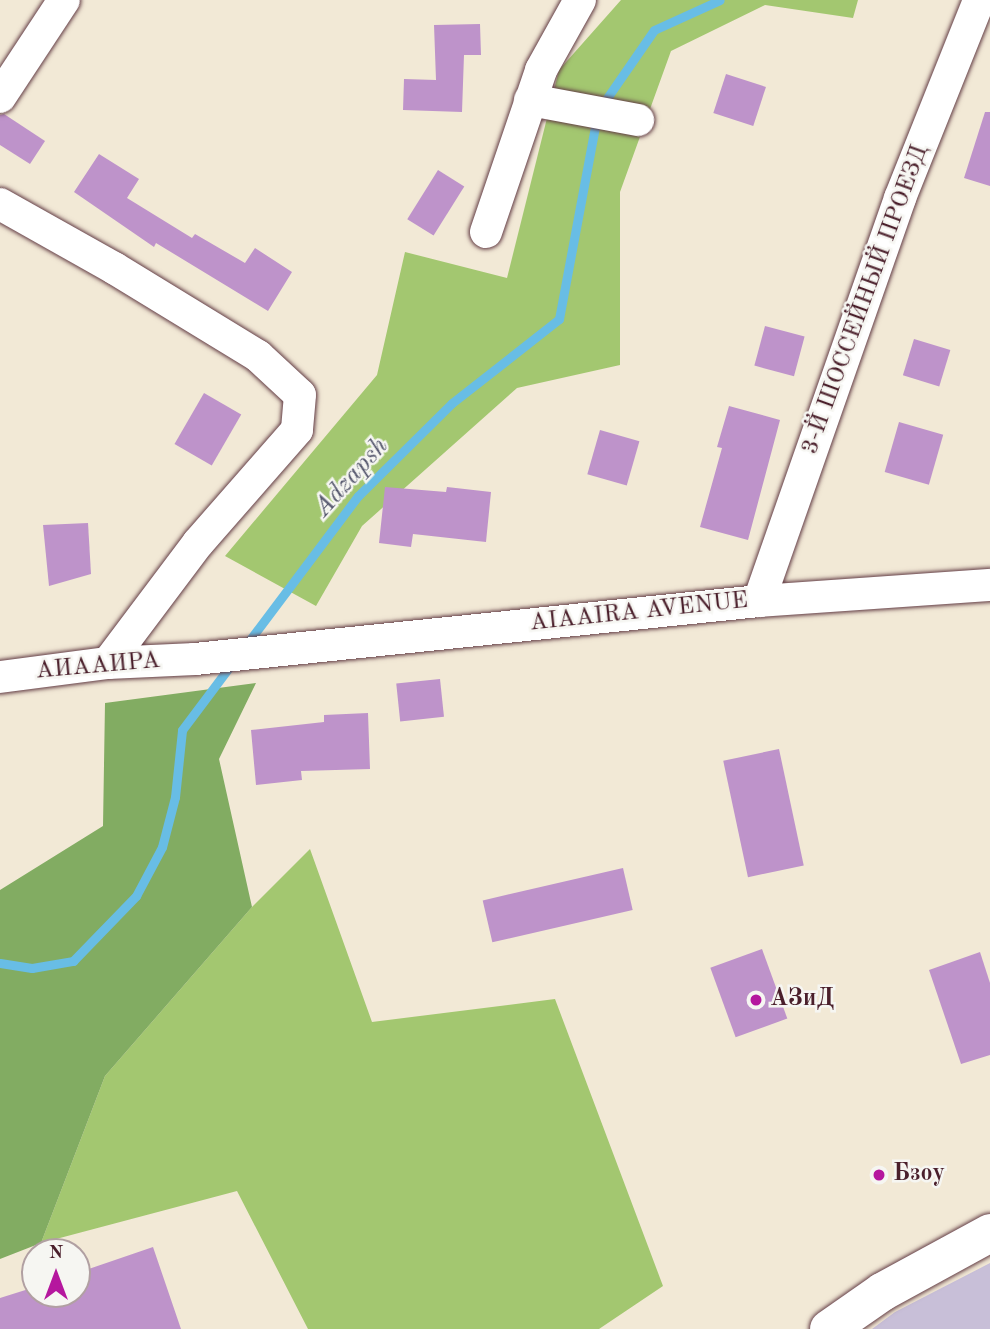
<!DOCTYPE html>
<meta charset="utf-8">
<style>
body{margin:0}
#map{position:relative;width:990px;height:1329px;overflow:hidden;background:#f2e9d6;font-family:"Old Standard TT",serif}
div>[style]{position:absolute}
.industrial>*{inset:0;background:#c8bfd8}
.green>*{inset:0;background:#a3c770}
.forest>*{inset:0;background:#82ac62}
.stream>*{height:9px;margin:-4.5px;padding:0 4.5px;transform-origin:4.5px;border-radius:4.5px;background:#68bde5}
.building>*{inset:0;background:#be93ca;transform-origin:0 0}
.roads{filter:drop-shadow(0 0 2px #633d45) drop-shadow(0 0 2px #633d45)}
.street>*{height:32px;margin:-16px;padding:0 16px;transform-origin:16px;border-radius:16px;background:#fff}
.secondary>*{height:38px;margin:-19px;padding:0 19px;transform-origin:19px;border-radius:19px;background:#fff}
.dots>*{width:19px;height:19px;translate:-50% -50%;box-sizing:border-box;border:4px solid #f6f6f2;border-radius:50%}
span{translate:-50% -50%;white-space:nowrap;text-align:center;line-height:1.15;-webkit-text-stroke:5px #f6f6f2;paint-order:stroke}
.street-label{font-size:24px;color:#4a1f2b}
.poi-label{font-size:24px;color:#4a1f2b;font-weight:700}
.left{translate:0 -50%;text-align:left}
.water-label{font-size:26px;color:#54566c;font-style:italic}
.north{position:absolute;left:21px;top:1238px;width:70px;height:70px;box-sizing:border-box;background:#f6f6f2;border:2px solid #b1a0a2;border-radius:50%;rotate:0deg;font-size:19px;font-weight:700;line-height:28px;text-align:center;color:#4a1f2b}
.north::after{content:'';display:block;margin:auto;width:24px;height:32px;background:#b5179e;clip-path:polygon(50% 0,100% 100%,50% 72%,0 100%)}
</style>
<div id="map">
<div class="industrial">
<div style="clip-path:polygon(990px 1263px,990px 1329px,872px 1329px,895px 1312px)"></div>
</div>
<div class="green">
<div style="clip-path:polygon(621px 0,858px 0,853px 18px,765px 5px,671px 51px,620px 192px,620px 365px,517px 388px,362px 526px,316px 606px,225px 556px,377px 375px,405px 252px,507px 278px,559px 70px)"></div>
<div style="clip-path:polygon(310px 849px,372px 1022px,555px 999px,663px 1286px,599px 1329px,308px 1329px,237px 1191px,41px 1243px,105px 1076px,252px 907px)"></div>
</div>
<div class="forest">
<div style="clip-path:polygon(256px 683px,219px 759px,252px 907px,105px 1076px,41px 1243px,0 1259px,0 890px,103px 826px,105px 703px)"></div>
</div>
<div class="stream">
<div style="left:246px;top:645px;width:186px;rotate:-53.1deg"></div>
<div style="left:358px;top:496px;width:132px;rotate:-44.7deg"></div>
<div style="left:452px;top:403px;width:136px;rotate:-38.1deg"></div>
<div style="left:559px;top:319px;width:212px;rotate:-79.4deg"></div>
<div style="left:598px;top:111px;width:98px;rotate:-55.3deg"></div>
<div style="left:654px;top:30px;width:72px;rotate:-24.4deg"></div>
<div style="left:0;top:963px;width:32px;rotate:9deg"></div>
<div style="left:32px;top:968px;width:42px;rotate:-9.7deg"></div>
<div style="left:73px;top:961px;width:91px;rotate:-45.9deg"></div>
<div style="left:136px;top:896px;width:55px;rotate:-62deg"></div>
<div style="left:162px;top:847px;width:52px;rotate:-75.4deg"></div>
<div style="left:175px;top:797px;width:67px;rotate:-84deg"></div>
<div style="left:182px;top:730px;width:85px;rotate:-53.1deg"></div>
</div>
<div class="building">
<div style="clip-path:polygon(480px 24px,481px 55px,464px 55px,462px 112px,403px 110px,404px 79px,436px 80px,434px 25px)"></div>
<div style="left:726px;top:74px;width:42px;height:41px;rotate:18deg"></div>
<div style="clip-path:polygon(985px 112px,990px 112px,990px 186px,964px 178px)"></div>
<div style="clip-path:polygon(4px 114px,45px 141px,30px 164px,0 145px,0 115px)"></div>
<div style="clip-path:polygon(99px 154px,139px 179px,127px 198px,192px 238px,195px 234px,245px 263px,255px 248px,292px 272px,268px 311px,156px 243px,154px 247px,74px 192px)"></div>
<div style="left:438px;top:170px;width:31px;height:58px;rotate:32deg"></div>
<div style="left:765px;top:326px;width:41px;height:41px;rotate:15deg"></div>
<div style="left:914px;top:339px;width:38px;height:38px;rotate:17deg"></div>
<div style="left:204px;top:393px;width:43px;height:59px;rotate:30deg"></div>
<div style="clip-path:polygon(729px 406px,780px 420px,748px 540px,700px 527px,722px 448px,717px 447px)"></div>
<div style="left:899px;top:422px;width:46px;height:52px;rotate:16deg"></div>
<div style="left:600px;top:430px;width:41px;height:46px;rotate:16deg"></div>
<div style="clip-path:polygon(385px 487px,446px 492px,447px 487px,491px 492px,486px 542px,413px 534px,411px 547px,379px 543px)"></div>
<div style="clip-path:polygon(88px 523px,91px 574px,49px 586px,43px 525px)"></div>
<div style="left:440px;top:679px;width:38px;height:44px;rotate:84deg"></div>
<div style="clip-path:polygon(368px 713px,370px 769px,301px 771px,302px 780px,256px 785px,251px 730px,324px 722px,324px 715px)"></div>
<div style="left:779px;top:749px;width:119px;height:57px;rotate:78deg"></div>
<div style="left:623px;top:868px;width:43px;height:144px;rotate:77deg"></div>
<div style="left:762px;top:949px;width:74px;height:55px;rotate:70deg"></div>
<div style="clip-path:polygon(980px 952px,990px 983px,990px 1055px,961px 1064px,929px 970px)"></div>
<div style="clip-path:polygon(153px 1247px,181px 1329px,0 1329px,0 1298px,35px 1287px,35px 1294px,77px 1294px,77px 1273px)"></div>
</div>
<div class="roads">
<div class="street">
<div style="left:0;top:97px;width:116px;rotate:-56.6deg"></div>
<div style="left:530px;top:100px;width:110px;rotate:10.5deg"></div>
<div style="left:0;top:204px;width:131px;rotate:29.3deg"></div>
<div style="left:114px;top:268px;width:169px;rotate:31.4deg"></div>
<div style="left:258px;top:356px;width:57px;rotate:42.9deg"></div>
<div style="left:300px;top:395px;width:35px;rotate:95deg"></div>
<div style="left:297px;top:430px;width:150px;rotate:131.2deg"></div>
<div style="left:198px;top:543px;width:150px;rotate:126.9deg"></div>
<div style="left:486px;top:232px;width:171px;rotate:-71.2deg"></div>
<div style="left:541px;top:70px;width:80px;rotate:-60.9deg"></div>
<div style="left:759px;top:601px;width:427px;rotate:-70.7deg"></div>
<div style="left:900px;top:198px;width:213px;rotate:-68.2deg"></div>
<div style="left:0;top:677px;width:109px;rotate:-7.4deg"></div>
<div style="left:108px;top:663px;width:87px;rotate:-2.6deg"></div>
<div style="left:195px;top:659px;width:567px;rotate:-5.87deg"></div>
<div style="left:759px;top:601px;width:232px;rotate:-4deg"></div>
</div>
<div class="secondary">
<div style="left:829px;top:1329px;width:65px;rotate:-34.9deg"></div>
<div style="left:882px;top:1292px;width:123px;rotate:-28.6deg"></div>
</div>
</div>
<div class="dots">
<div style="left:756px;top:1000px;background:#b5179e"></div>
<div style="left:879px;top:1175px;background:#b5179e"></div>
</div>
<div class="street-label">
<span style="left:866px;top:300px;rotate:-70deg">3-Й ШОССЕЙНЫЙ ПРОЕЗД</span>
<span style="left:639px;top:613px;rotate:-6deg">AIAAIRA AVENUE</span>
<span style="left:98px;top:667px;rotate:-5deg">АИААИРА</span>
</div>
<div class="poi-label">
<span class="left" style="left:770px;top:1000px">АЗиД</span>
<span class="left" style="left:893px;top:1175px">Бзоу</span>
</div>
<div class="water-label">
<span style="left:352px;top:478px;rotate:-48deg">Adzapsh</span>
</div>
<div class="north">N</div>
</div>
